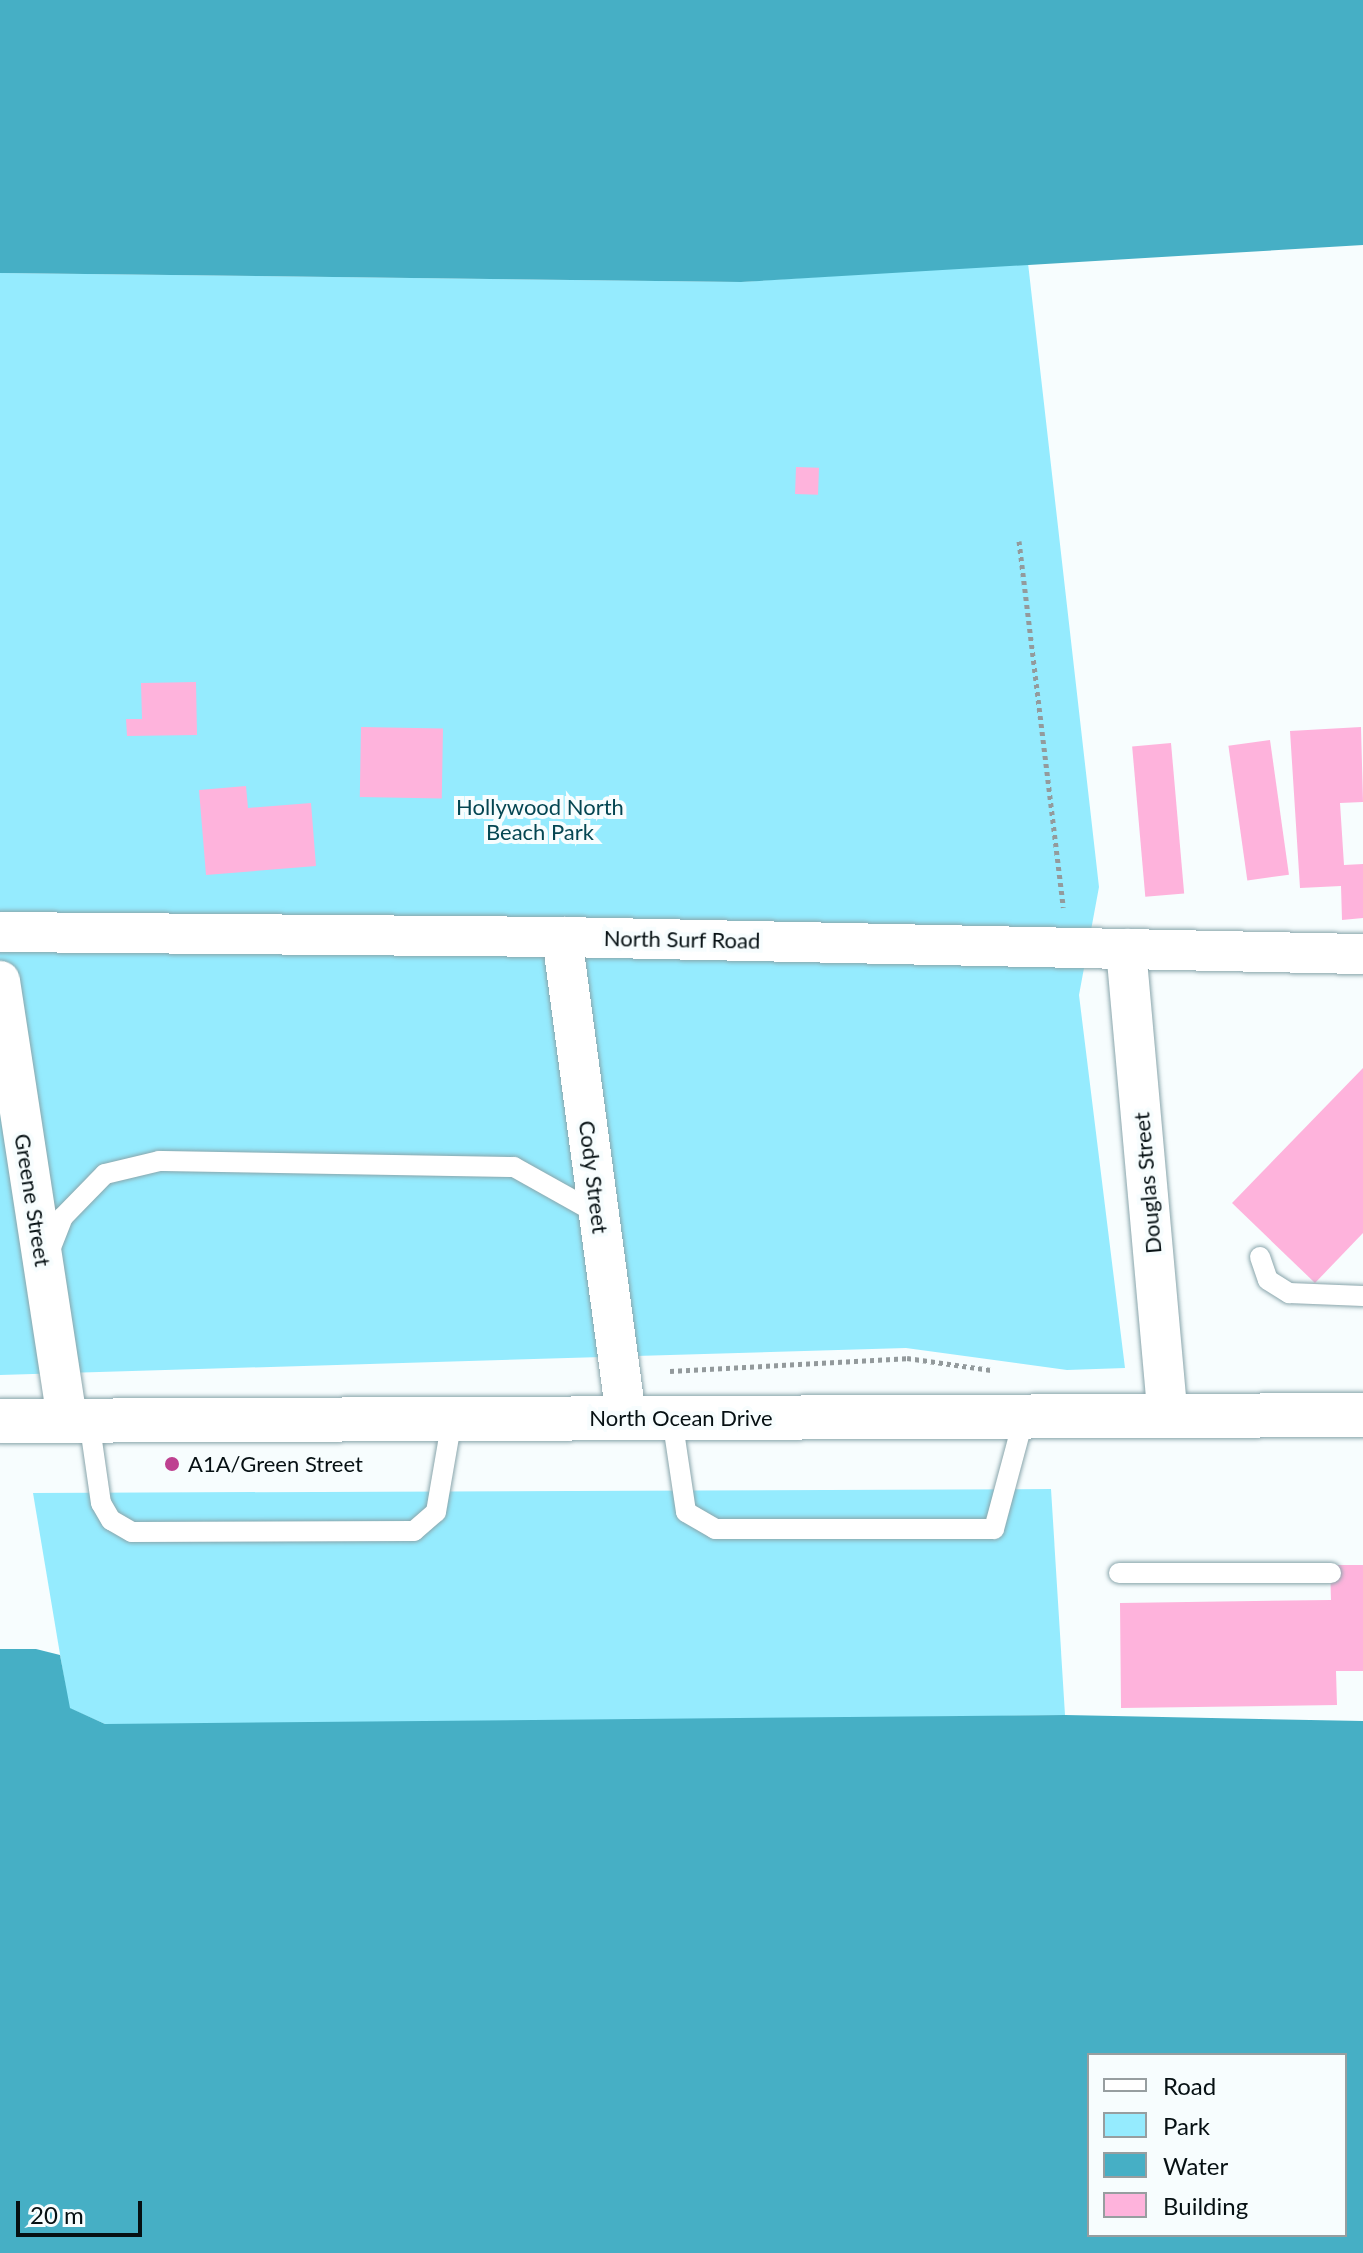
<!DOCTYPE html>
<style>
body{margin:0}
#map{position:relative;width:1363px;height:2253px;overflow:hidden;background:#f7fdfe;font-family:Lato,sans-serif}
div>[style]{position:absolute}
.green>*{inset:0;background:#95ebfe}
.water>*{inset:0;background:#46afc5}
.building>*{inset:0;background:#feb3dc;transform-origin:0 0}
.path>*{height:5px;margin-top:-2.5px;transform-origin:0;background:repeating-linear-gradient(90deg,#939a9c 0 4px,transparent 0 8px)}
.roads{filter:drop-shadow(0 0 2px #89a5ab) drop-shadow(0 0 2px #89a5ab)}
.lane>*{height:20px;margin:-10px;padding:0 10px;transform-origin:10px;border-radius:10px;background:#fff}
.street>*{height:40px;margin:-20px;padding:0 20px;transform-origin:20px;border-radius:20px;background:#fff}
.primary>*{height:44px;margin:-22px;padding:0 22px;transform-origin:22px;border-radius:22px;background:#fff}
.dots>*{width:22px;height:22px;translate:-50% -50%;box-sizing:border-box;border:4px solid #f7fdfe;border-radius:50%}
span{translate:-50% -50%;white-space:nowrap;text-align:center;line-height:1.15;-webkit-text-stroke:8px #f7fdfe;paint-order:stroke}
.park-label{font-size:22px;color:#054652}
.street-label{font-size:22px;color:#061013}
.poi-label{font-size:22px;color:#061013}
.left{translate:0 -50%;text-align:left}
.legend{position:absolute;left:1087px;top:2053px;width:260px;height:184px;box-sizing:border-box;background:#f7fdfe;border:2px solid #979ea0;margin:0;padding:10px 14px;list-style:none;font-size:24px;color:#061013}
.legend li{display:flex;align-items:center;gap:16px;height:40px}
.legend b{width:40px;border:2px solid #979ea0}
.scale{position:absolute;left:16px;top:2201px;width:126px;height:36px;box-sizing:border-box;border:4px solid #061013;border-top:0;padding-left:10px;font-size:24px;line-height:28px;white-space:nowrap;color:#061013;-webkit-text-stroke:6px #f7fdfe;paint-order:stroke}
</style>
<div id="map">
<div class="green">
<div style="clip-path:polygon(1028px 263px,1099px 887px,1079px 995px,1125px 1368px,1067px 1370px,906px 1348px,0 1375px,0 273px,741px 282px)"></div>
<div style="clip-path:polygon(1051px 1489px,1065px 1715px,220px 1727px,105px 1724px,69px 1708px,33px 1493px)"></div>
</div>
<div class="water">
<div style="clip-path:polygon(0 0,1363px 0,1363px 245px,741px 282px,0 273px)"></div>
<div style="clip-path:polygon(evenodd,36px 1649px,60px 1655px,70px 1708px,105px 1724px,1065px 1715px,1363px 1721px,1363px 2253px,0 2253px,0 1649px,36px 1649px,1345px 2055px,1345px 2235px,1089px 2235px,1089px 2055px,1345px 2055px)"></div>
</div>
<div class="building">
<div style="left:796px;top:467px;width:23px;height:27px;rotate:2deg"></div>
<div style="clip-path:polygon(196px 682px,197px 735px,127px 736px,126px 719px,142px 719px,141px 683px)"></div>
<div style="left:361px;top:727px;width:82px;height:70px;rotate:1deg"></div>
<div style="clip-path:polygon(1361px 727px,1363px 802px,1340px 803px,1344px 865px,1363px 864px,1363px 918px,1342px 920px,1341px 886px,1300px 888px,1290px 731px)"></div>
<div style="left:1270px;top:740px;width:136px;height:42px;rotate:82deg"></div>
<div style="left:1171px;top:743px;width:151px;height:39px;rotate:85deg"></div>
<div style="clip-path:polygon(246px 786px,248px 808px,311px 803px,316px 866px,206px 875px,199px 790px)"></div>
<div style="clip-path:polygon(1363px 1068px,1363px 1233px,1315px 1283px,1232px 1203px)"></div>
<div style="clip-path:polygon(1330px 1565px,1363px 1565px,1363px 1671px,1336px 1671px,1337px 1705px,1121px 1708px,1120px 1603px,1331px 1600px)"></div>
</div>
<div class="path">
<div style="left:1019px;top:541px;width:369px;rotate:83.1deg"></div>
<div style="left:670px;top:1371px;width:237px;rotate:-3.1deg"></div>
<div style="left:907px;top:1358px;width:85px;rotate:8.1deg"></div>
</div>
<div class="roads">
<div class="lane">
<div style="left:48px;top:1255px;width:41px;rotate:-68.5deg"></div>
<div style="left:63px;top:1217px;width:60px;rotate:-45.7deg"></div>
<div style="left:105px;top:1174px;width:56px;rotate:-13.5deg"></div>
<div style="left:159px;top:1161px;width:355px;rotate:1deg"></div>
<div style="left:514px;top:1167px;width:96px;rotate:29.2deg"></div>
<div style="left:1260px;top:1257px;width:24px;rotate:71deg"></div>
<div style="left:1268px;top:1280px;width:25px;rotate:32deg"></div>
<div style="left:1289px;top:1293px;width:74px;rotate:2.3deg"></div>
<div style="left:672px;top:1418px;width:95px;rotate:81.5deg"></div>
<div style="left:686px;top:1512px;width:34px;rotate:30deg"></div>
<div style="left:715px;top:1529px;width:279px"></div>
<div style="left:994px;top:1529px;width:116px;rotate:-75deg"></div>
<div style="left:89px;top:1420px;width:84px;rotate:81.8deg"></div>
<div style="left:101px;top:1503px;width:20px;rotate:60deg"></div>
<div style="left:111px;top:1520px;width:24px;rotate:30deg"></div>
<div style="left:132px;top:1532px;width:282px;rotate:-0.2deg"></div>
<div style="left:414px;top:1531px;width:29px;rotate:-41deg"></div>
<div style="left:436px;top:1512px;width:94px;rotate:-80.2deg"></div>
<div style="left:1119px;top:1573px;width:212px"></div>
</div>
<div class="street">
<div style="left:0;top:932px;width:562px;rotate:0.51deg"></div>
<div style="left:562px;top:937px;width:801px;rotate:1.22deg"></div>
<div style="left:562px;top:937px;width:485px;rotate:82.4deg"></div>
<div style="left:1126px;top:949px;width:469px;rotate:84.9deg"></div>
<div style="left:0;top:981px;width:444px;rotate:81.3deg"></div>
</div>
<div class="primary">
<div style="left:0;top:1421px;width:1363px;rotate:-0.25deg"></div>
</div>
</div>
<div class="dots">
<div style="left:172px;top:1464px;background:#be4190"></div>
</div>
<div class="park-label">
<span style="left:540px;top:819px">Hollywood North<br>Beach Park</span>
</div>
<div class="street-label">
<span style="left:682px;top:939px;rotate:1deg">North Surf Road</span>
<span style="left:594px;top:1177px;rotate:83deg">Cody Street</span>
<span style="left:1147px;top:1183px;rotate:-95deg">Douglas Street</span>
<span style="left:33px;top:1200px;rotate:81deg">Greene Street</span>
<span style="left:681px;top:1418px">North Ocean Drive</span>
</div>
<div class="poi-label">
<span class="left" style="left:188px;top:1464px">A1A/Green Street</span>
</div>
<ul class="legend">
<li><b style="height:10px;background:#fff"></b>Road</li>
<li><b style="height:22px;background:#95ebfe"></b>Park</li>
<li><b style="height:22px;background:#46afc5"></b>Water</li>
<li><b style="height:22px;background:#feb3dc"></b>Building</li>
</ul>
<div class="scale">20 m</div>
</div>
